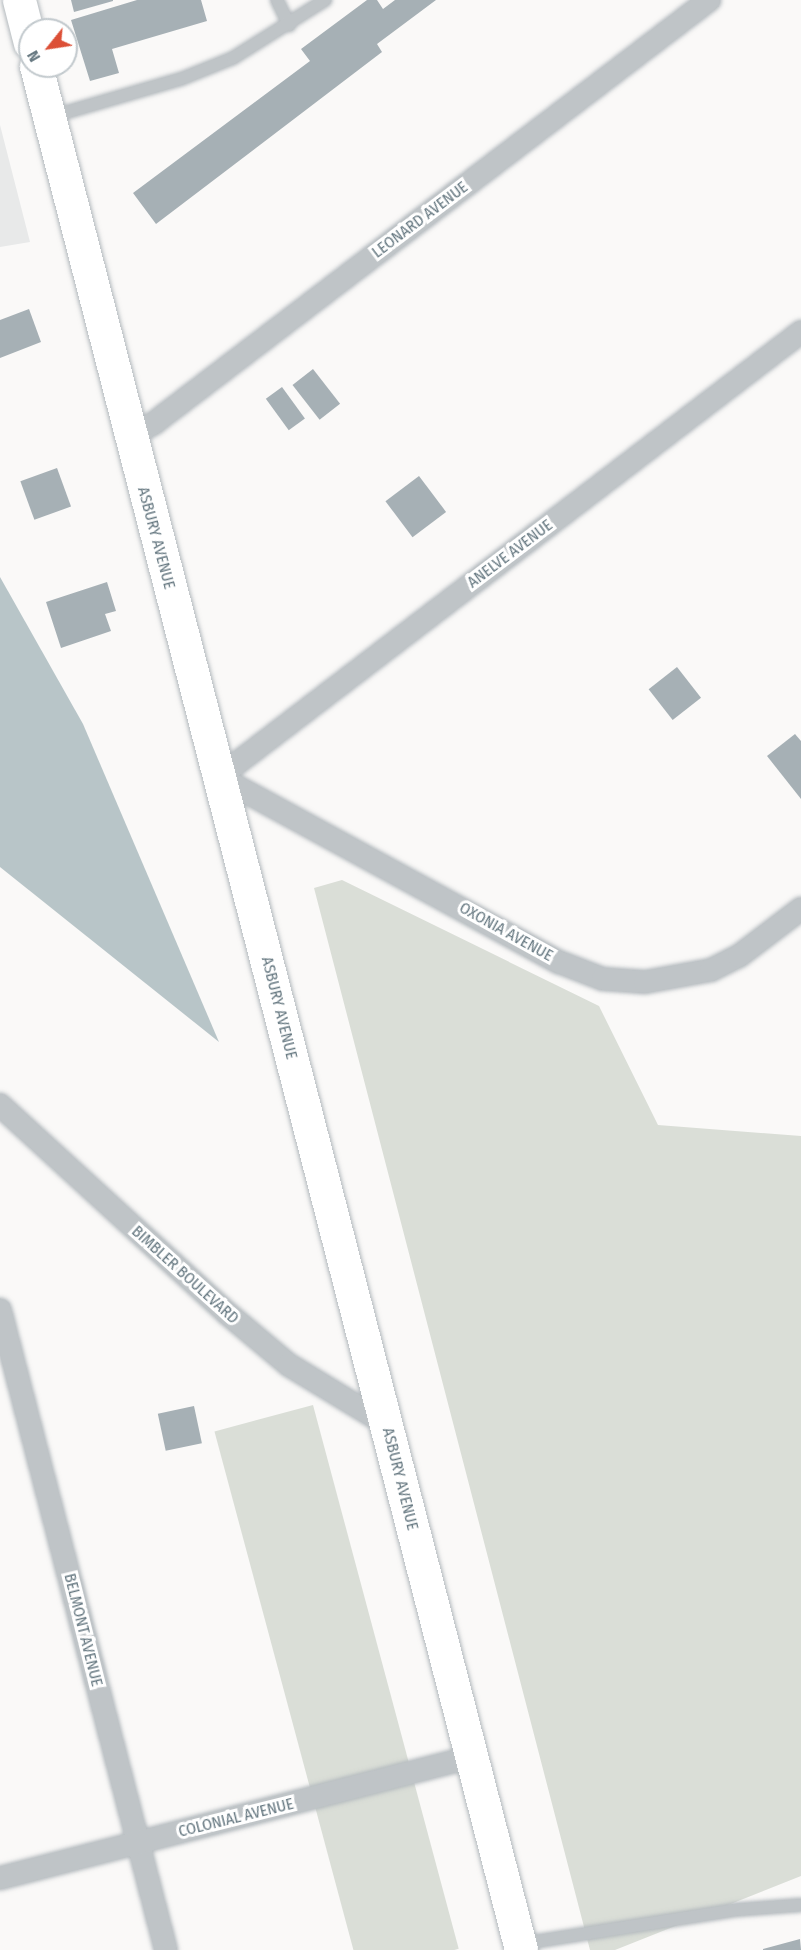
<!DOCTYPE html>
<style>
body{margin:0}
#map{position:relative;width:801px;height:1950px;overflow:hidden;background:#faf9f8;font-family:"Fira Sans Condensed",sans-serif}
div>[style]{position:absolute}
.built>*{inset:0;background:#e8e9e9}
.green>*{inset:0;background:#daded7;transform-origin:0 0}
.water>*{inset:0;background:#b8c5c8}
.building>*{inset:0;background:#a6b0b5;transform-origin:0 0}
.roads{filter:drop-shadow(0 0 2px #b4babe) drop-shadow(0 0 2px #b4babe)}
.service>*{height:12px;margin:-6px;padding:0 6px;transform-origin:6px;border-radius:6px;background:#bfc4c7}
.minor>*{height:22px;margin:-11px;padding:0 11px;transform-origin:11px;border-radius:11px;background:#bfc4c7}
.secondary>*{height:33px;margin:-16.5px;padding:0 16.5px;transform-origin:16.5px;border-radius:16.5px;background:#fff}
span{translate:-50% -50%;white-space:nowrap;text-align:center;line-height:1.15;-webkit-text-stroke:6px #fff;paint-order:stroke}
.street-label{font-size:16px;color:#667881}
.north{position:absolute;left:18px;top:18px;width:60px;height:60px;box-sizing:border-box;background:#fff;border:2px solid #c2c9cd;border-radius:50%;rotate:240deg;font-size:16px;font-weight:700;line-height:24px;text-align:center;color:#667881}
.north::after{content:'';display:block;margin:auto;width:21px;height:27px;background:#dc4f36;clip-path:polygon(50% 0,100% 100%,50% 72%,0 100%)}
</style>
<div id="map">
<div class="built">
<div style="clip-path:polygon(0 125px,30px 242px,0 247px)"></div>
</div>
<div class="green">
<div style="clip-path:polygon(342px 880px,599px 1006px,658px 1125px,801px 1136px,801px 1876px,615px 1950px,590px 1950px,314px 888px)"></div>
<div style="left:313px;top:1405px;width:563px;height:102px;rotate:75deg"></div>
</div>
<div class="water">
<div style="clip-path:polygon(0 577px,83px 724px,219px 1042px,0 867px)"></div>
</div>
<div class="building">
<div style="clip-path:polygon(71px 0,113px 0,113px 1px,74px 12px)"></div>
<div style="clip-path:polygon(137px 0,201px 0,207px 21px,112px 49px,119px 73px,90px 81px,71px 20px)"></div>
<div style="clip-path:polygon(367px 0,377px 0,383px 9px,395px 0,436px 0,377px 44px,382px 52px,156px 224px,133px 193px,310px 61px,301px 49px)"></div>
<div style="clip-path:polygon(29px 309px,41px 342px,0 358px,0 320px)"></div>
<div style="left:313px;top:369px;width:44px;height:26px;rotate:52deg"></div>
<div style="left:282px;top:387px;width:39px;height:20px;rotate:54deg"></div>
<div style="left:57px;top:468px;width:41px;height:39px;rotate:70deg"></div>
<div style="left:419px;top:476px;width:45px;height:42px;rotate:53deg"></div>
<div style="clip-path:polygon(107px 582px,116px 611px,105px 614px,111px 631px,61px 648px,46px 602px)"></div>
<div style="left:677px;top:667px;width:39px;height:36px;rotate:52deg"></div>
<div style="clip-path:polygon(795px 734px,801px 741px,801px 799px,767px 756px)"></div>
<div style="left:194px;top:1406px;width:38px;height:37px;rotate:78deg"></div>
<div style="clip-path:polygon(800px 1939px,801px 1950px,763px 1950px,763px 1949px)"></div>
</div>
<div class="roads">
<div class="service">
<div style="left:277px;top:0;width:28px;rotate:64deg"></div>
<div style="left:50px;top:117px;width:136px;rotate:-16.2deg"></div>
<div style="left:181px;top:79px;width:56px;rotate:-22deg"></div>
<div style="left:233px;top:58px;width:109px;rotate:-32.2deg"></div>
<div style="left:520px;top:1944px;width:217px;rotate:-9deg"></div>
<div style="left:734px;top:1910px;width:67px;rotate:-4.3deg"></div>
</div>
<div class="minor">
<div style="left:801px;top:332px;width:733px;rotate:142.6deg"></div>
<div style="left:219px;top:777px;width:387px;rotate:28.6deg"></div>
<div style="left:559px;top:962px;width:47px;rotate:21.1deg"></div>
<div style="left:603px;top:979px;width:42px;rotate:4.1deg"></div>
<div style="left:645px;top:982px;width:67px;rotate:-10.3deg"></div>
<div style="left:711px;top:970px;width:31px;rotate:-27deg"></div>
<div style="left:739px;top:956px;width:78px;rotate:-37.2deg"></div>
<div style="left:129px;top:437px;width:29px;rotate:-29deg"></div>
<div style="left:154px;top:423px;width:698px;rotate:-37.31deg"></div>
<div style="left:0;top:1105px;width:308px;rotate:42.5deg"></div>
<div style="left:227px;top:1313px;width:81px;rotate:40deg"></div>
<div style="left:289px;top:1365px;width:114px;rotate:31.3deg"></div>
<div style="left:0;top:1310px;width:661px;rotate:75.46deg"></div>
<div style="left:0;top:1878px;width:486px;rotate:-14.4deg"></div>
</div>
<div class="secondary">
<div style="left:19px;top:0;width:44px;rotate:75.7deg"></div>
<div style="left:36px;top:66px;width:1945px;rotate:75.56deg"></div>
</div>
</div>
<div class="street-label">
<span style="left:420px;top:220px;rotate:-37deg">LEONARD AVENUE</span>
<span style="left:156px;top:538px;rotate:75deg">ASBURY AVENUE</span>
<span style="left:510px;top:554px;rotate:-37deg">ANELVE AVENUE</span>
<span style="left:506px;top:932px;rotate:29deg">OXONIA AVENUE</span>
<span style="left:279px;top:1008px;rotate:76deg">ASBURY AVENUE</span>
<span style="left:185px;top:1275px;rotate:42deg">BIMBLER BOULEVARD</span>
<span style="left:400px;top:1479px;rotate:76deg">ASBURY AVENUE</span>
<span style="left:83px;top:1630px;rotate:76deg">BELMONT AVENUE</span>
<span style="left:236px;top:1818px;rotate:-14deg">COLONIAL AVENUE</span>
</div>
<div class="north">N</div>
</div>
